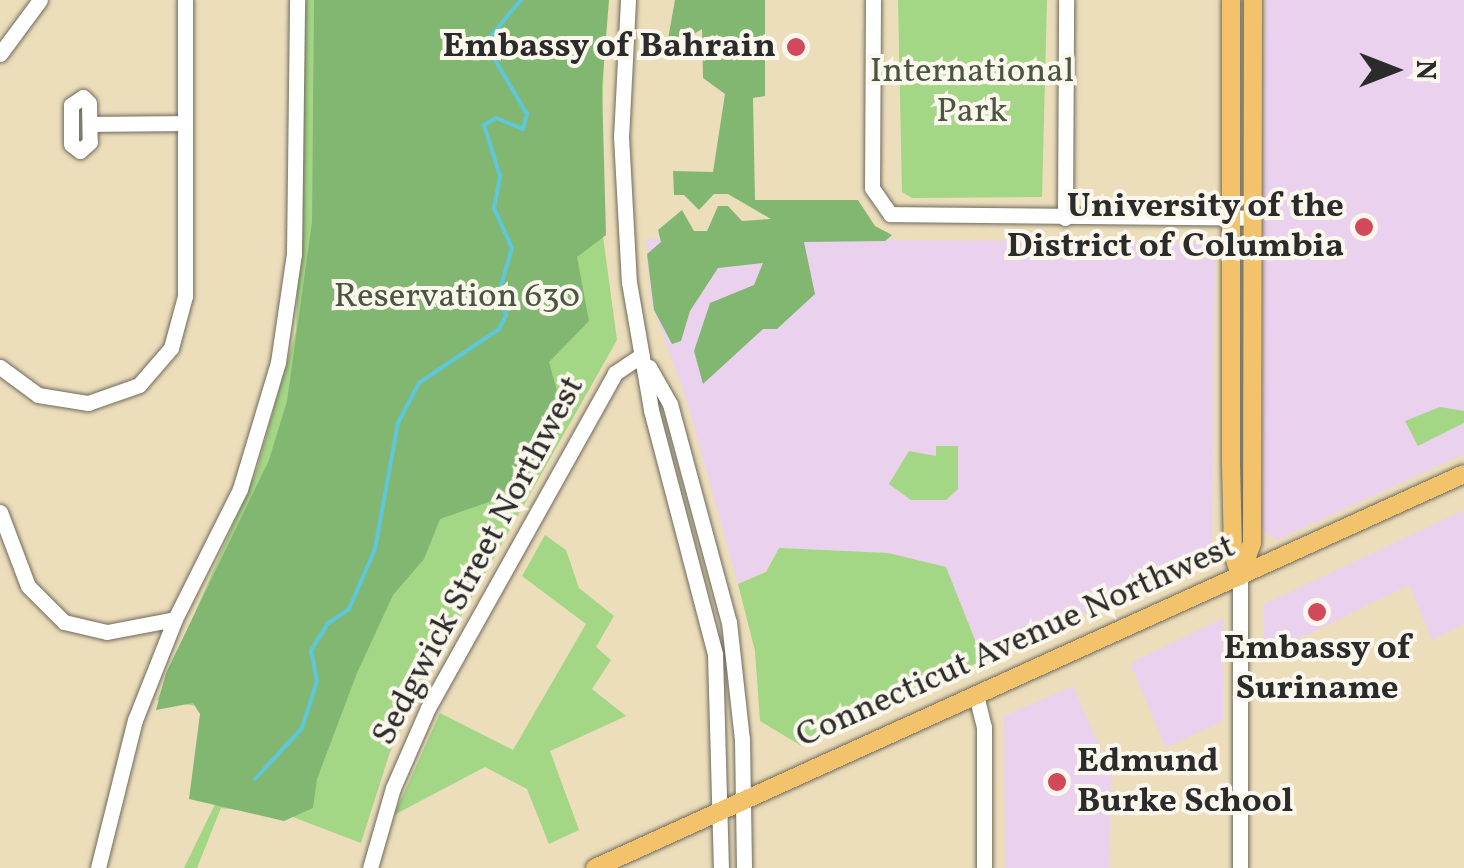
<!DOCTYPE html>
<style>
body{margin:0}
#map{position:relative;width:1464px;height:868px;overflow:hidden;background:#ecdebb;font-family:Vollkorn,serif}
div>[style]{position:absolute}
.built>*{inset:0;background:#ead1ed}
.green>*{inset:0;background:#a3d685}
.forest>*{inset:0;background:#82b772}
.stream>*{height:4px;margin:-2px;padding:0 2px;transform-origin:2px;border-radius:2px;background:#5ec7d9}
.roads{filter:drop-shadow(0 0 2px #6f6a5d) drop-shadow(0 0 2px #6f6a5d)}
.minor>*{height:15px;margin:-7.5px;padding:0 7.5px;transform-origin:7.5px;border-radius:7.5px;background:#fff}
.major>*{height:18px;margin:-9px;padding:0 9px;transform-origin:9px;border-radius:9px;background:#f2c36a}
.dots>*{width:28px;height:28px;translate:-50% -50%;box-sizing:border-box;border:5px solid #fbf7ec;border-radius:50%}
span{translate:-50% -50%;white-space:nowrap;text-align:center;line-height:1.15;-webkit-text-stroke:8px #fbf7ec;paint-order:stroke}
.poi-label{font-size:35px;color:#2b2b2b;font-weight:700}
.right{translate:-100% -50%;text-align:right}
.left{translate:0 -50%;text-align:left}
.park-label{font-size:35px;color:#495642}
.street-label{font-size:35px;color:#2b2b2b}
.north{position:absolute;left:1344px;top:20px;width:100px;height:100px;-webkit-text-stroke:8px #fbf7ec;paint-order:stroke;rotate:90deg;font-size:28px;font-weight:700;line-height:40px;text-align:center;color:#2b2b2b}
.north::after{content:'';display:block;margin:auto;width:35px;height:45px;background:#2b2b2b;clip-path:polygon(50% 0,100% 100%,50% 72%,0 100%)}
</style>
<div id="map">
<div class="built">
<div style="clip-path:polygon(1265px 0,1464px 0,1464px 454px,1277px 540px,1262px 531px)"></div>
<div style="clip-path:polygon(881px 231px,894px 240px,1208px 242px,1215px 251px,1212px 557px,1043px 632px,1038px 621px,978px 649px,946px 567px,888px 553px,779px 548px,764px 572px,738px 584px,687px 401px,651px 302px,646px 239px,870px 237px)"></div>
<div style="clip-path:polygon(1464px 510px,1464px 624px,1432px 640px,1409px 585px,1264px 656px,1264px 604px)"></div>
<div style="clip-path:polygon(1224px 618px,1223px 721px,1166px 748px,1130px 663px)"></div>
<div style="clip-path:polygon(1073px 686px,1112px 775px,1109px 868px,1005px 868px,1004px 716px)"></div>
</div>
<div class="green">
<div style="clip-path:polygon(306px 0,606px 0,599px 207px,617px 340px,429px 673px,390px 752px,361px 843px,290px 816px,221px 808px,197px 868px,184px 868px,219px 796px,203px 707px,157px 700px,256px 472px,296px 331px)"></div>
<div style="clip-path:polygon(898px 0,1047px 0,1042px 197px,912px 198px,902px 192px)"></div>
<div style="clip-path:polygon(1440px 407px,1464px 411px,1464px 423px,1418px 446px,1405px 421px)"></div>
<div style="clip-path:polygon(936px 446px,958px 446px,958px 489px,946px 500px,911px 500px,889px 484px,909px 451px,936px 456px)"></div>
<div style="clip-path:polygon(545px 535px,566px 550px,579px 588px,614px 616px,596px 647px,611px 660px,592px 689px,626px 716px,550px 751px,579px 830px,549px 844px,527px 789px,485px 767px,394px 815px,440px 713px,513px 750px,586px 624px,522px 576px)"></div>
<div style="clip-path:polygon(779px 548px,888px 553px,946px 567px,983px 660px,800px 745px,760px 721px,755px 651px,738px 584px,766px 572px)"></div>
</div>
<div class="forest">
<div style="clip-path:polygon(314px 0,609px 0,602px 87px,606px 235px,577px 257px,589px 321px,549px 362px,559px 398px,556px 425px,562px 428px,534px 470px,503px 497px,440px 519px,424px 559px,393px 595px,357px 673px,317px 779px,313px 808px,284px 821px,189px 799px,200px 714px,193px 703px,156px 710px,166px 673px,269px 460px,287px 401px,312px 222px)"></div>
<div style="clip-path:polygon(675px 0,765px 0,765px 96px,753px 98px,755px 200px,858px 200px,875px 226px,892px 235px,885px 241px,804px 242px,815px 294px,777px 329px,763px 329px,703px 384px,694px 351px,710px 303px,754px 285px,763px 263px,718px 268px,690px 311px,681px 341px,672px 344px,654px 310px,647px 254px,661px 242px,658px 230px,682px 210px,694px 231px,707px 231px,718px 206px,728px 206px,742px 221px,771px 219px,728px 194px,714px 194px,699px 210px,684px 195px,674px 195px,673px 171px,713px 172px,725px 94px,703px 78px,702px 29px,681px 42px,668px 39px)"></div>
</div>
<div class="stream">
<div style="left:255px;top:779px;width:69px;rotate:-47.3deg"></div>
<div style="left:302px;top:728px;width:49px;rotate:-72.3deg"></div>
<div style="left:317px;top:681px;width:31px;rotate:-101deg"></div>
<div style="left:311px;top:651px;width:31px;rotate:-59deg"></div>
<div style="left:327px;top:624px;width:27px;rotate:-34deg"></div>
<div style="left:349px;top:609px;width:65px;rotate:-66.6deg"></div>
<div style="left:375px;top:549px;width:128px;rotate:-79.7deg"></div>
<div style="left:398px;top:423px;width:45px;rotate:-62.3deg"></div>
<div style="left:419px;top:383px;width:97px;rotate:-34deg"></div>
<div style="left:499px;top:329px;width:16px;rotate:-63deg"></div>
<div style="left:506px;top:315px;width:21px;rotate:-113deg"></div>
<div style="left:498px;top:296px;width:50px;rotate:-73.7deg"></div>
<div style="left:512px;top:248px;width:44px;rotate:-114.2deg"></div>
<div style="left:494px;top:208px;width:33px;rotate:-79deg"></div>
<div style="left:500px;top:176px;width:53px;rotate:-107.4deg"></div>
<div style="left:484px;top:125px;width:14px;rotate:-30deg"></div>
<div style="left:496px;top:118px;width:29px;rotate:22deg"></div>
<div style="left:523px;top:129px;width:16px;rotate:-75deg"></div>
<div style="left:527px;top:114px;width:82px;rotate:-120.6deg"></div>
<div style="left:485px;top:43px;width:56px;rotate:-50.1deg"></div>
</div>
<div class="roads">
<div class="minor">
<div style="left:628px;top:0;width:136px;rotate:92.9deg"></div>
<div style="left:621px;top:136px;width:146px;rotate:86.9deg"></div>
<div style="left:629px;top:282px;width:130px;rotate:80.2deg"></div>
<div style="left:651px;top:410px;width:252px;rotate:75.3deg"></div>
<div style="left:715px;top:654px;width:214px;rotate:88.4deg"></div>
<div style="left:873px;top:0;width:188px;rotate:90.3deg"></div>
<div style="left:872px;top:188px;width:32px;rotate:55deg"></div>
<div style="left:890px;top:214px;width:361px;rotate:0.6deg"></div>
<div style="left:0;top:54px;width:67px;rotate:-53.5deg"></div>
<div style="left:83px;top:97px;width:8px;rotate:45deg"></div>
<div style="left:89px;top:103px;width:39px;rotate:89deg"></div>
<div style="left:90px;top:142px;width:13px;rotate:138deg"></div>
<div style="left:80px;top:151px;width:11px;rotate:-142deg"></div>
<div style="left:71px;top:144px;width:39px;rotate:-90deg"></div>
<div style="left:71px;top:105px;width:14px;rotate:-34deg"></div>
<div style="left:90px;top:124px;width:95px;rotate:-0.6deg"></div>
<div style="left:1065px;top:218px;width:218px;rotate:-89.7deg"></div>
<div style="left:0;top:367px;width:47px;rotate:36.4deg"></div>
<div style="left:38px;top:395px;width:51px;rotate:9.1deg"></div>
<div style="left:88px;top:403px;width:54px;rotate:-19.4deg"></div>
<div style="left:139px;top:385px;width:49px;rotate:-49.1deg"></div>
<div style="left:171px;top:348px;width:54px;rotate:-74.9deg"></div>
<div style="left:185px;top:296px;width:296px;rotate:-90deg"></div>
<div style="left:649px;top:367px;width:43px;rotate:60.4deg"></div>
<div style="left:670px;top:404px;width:226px;rotate:74.9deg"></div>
<div style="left:729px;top:622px;width:118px;rotate:83.7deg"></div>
<div style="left:742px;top:739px;width:129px;rotate:89.1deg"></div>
<div style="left:0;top:512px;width:79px;rotate:69.3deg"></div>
<div style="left:28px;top:586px;width:51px;rotate:45deg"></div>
<div style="left:64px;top:622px;width:44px;rotate:13.1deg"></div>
<div style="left:107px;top:632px;width:69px;rotate:-10.8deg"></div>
<div style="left:976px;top:695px;width:33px;rotate:76deg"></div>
<div style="left:984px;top:727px;width:141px;rotate:90deg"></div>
<div style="left:98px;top:868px;width:153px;rotate:-76deg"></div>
<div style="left:135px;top:720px;width:109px;rotate:-68.4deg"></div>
<div style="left:175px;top:619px;width:145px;rotate:-63.4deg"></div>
<div style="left:240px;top:489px;width:133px;rotate:-73.3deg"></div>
<div style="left:278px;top:362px;width:109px;rotate:-81.6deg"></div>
<div style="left:294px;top:254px;width:254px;rotate:-89.3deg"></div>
<div style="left:370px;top:868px;width:83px;rotate:-74deg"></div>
<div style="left:393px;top:788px;width:87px;rotate:-66.4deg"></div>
<div style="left:428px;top:708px;width:384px;rotate:-60.8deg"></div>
<div style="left:615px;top:373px;width:32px;rotate:-34deg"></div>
<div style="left:1240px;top:868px;width:292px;rotate:-90deg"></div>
</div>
<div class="major">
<div style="left:1231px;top:0;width:463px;rotate:90deg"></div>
<div style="left:1231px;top:463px;width:90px;rotate:88.7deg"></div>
<div style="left:1233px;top:553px;width:24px;rotate:73deg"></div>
<div style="left:1240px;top:576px;width:35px;rotate:-70deg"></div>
<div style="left:1252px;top:543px;width:543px;rotate:-89.89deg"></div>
<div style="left:595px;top:868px;width:954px;rotate:-24.39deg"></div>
</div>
</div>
<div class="dots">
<div style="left:796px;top:47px;background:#d1495b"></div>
<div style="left:1364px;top:227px;background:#d1495b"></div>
<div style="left:1317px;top:612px;background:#d1495b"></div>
<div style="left:1057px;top:782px;background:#d1495b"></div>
</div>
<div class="poi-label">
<span class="right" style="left:776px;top:47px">Embassy of Bahrain</span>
<span class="right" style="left:1344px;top:227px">University of the<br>District of Columbia</span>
<span style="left:1317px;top:669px">Embassy of<br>Suriname</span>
<span class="left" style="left:1077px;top:782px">Edmund<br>Burke School</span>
</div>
<div class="park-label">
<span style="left:972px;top:92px">International<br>Park</span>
<span style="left:457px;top:297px">Reservation 630</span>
</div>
<div class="street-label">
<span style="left:479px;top:561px;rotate:-62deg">Sedgwick Street Northwest</span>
<span style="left:1016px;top:642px;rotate:-24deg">Connecticut Avenue Northwest</span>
</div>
<div class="north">N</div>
</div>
